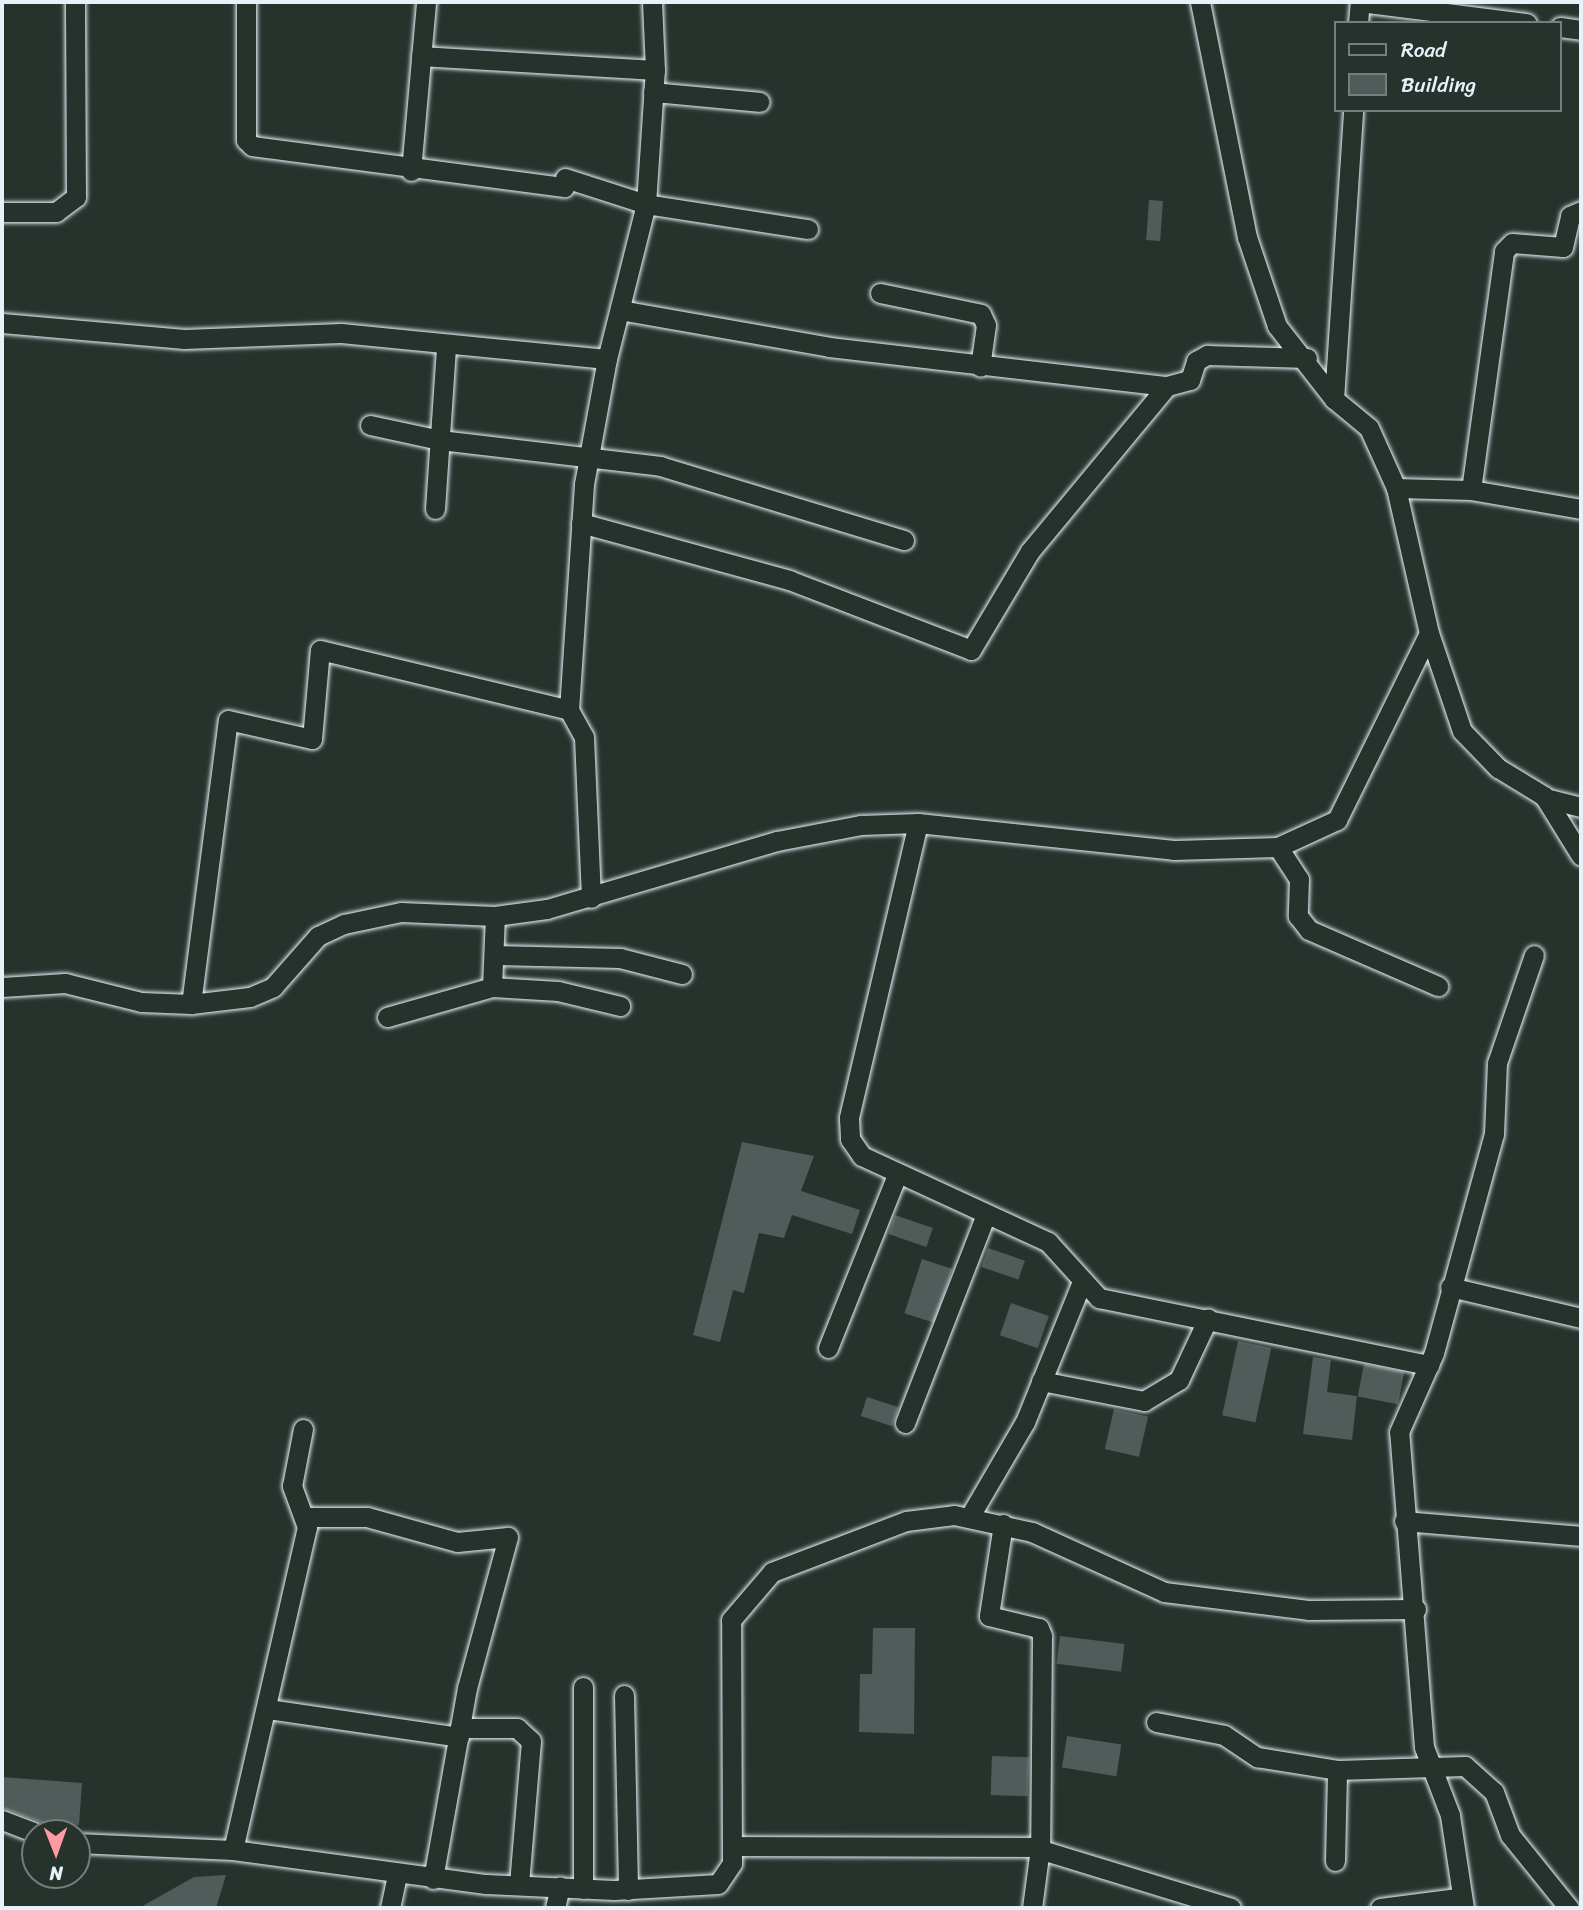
<!DOCTYPE html>
<style>
body{margin:0}
#map{position:relative;width:1583px;height:1910px;overflow:hidden;background:#26332d;font-family:Sriracha,sans-serif}
div>[style]{position:absolute}
.building>*{inset:0;background:#505c59;transform-origin:0 0}
.roads{filter:drop-shadow(0 0 2px #e8f1f8) drop-shadow(0 0 2px #e8f1f8)}
.minor>*{height:19px;margin:-9.5px;padding:0 9.5px;transform-origin:9.5px;border-radius:9.5px;background:#26332d}
span{translate:-50% -50%;white-space:nowrap;text-align:center;line-height:1.15;-webkit-text-stroke:5px #26332d;paint-order:stroke}
.frame{position:absolute;inset:0;border:4px solid #e8f1f8;pointer-events:none}
.legend{position:absolute;left:1334px;top:21px;width:228px;height:91px;box-sizing:border-box;background:#26332d;border:2px solid #747f7e;margin:0;padding:9px 12px;list-style:none;font-size:21px;color:#e8f1f8}
.legend li{display:flex;align-items:center;gap:14px;height:35px}
.legend b{width:35px;border:2px solid #747f7e}
.north{position:absolute;left:21px;top:1819px;width:70px;height:70px;box-sizing:border-box;background:#26332d;border:2px solid #747f7e;border-radius:50%;rotate:179deg;font-size:19px;font-weight:700;line-height:28px;text-align:center;color:#e8f1f8}
.north::after{content:'';display:block;margin:auto;width:24px;height:32px;background:#ff9aa2;clip-path:polygon(50% 0,100% 100%,50% 72%,0 100%)}
</style>
<div id="map">
<div class="building">
<div style="left:1149px;top:200px;width:14px;height:40px;rotate:4deg"></div>
<div style="clip-path:polygon(742px 1142px,814px 1156px,801px 1191px,860px 1210px,852px 1234px,792px 1215px,784px 1238px,759px 1233px,744px 1293px,733px 1290px,720px 1342px,693px 1335px)"></div>
<div style="left:895px;top:1215px;width:40px;height:20px;rotate:19deg"></div>
<div style="left:988px;top:1248px;width:39px;height:20px;rotate:19deg"></div>
<div style="left:922px;top:1259px;width:32px;height:57px;rotate:18deg"></div>
<div style="left:1011px;top:1303px;width:40px;height:34px;rotate:19deg"></div>
<div style="left:1238px;top:1341px;width:34px;height:76px;rotate:12deg"></div>
<div style="clip-path:polygon(1313px 1357px,1331px 1360px,1327px 1392px,1357px 1396px,1352px 1440px,1303px 1434px)"></div>
<div style="left:1364px;top:1364px;width:41px;height:33px;rotate:11deg"></div>
<div style="left:867px;top:1397px;width:33px;height:20px;rotate:18deg"></div>
<div style="left:1114px;top:1409px;width:35px;height:41px;rotate:13deg"></div>
<div style="clip-path:polygon(873px 1628px,915px 1628px,914px 1734px,859px 1732px,860px 1674px,872px 1674px)"></div>
<div style="left:1060px;top:1636px;width:65px;height:28px;rotate:7deg"></div>
<div style="left:1067px;top:1736px;width:55px;height:32px;rotate:9deg"></div>
<div style="left:992px;top:1756px;width:37px;height:39px;rotate:2deg"></div>
<div style="clip-path:polygon(2px 1777px,82px 1783px,79px 1825px,41px 1822px,2px 1808px)"></div>
<div style="clip-path:polygon(226px 1875px,216px 1908px,139px 1908px,194px 1877px)"></div>
</div>
<div class="roads">
<div class="minor">
<div style="left:246px;top:2px;width:138px;rotate:90deg"></div>
<div style="left:246px;top:140px;width:8px;rotate:45deg"></div>
<div style="left:252px;top:146px;width:315px;rotate:7.5deg"></div>
<div style="left:1200px;top:2px;width:240px;rotate:78.7deg"></div>
<div style="left:1247px;top:237px;width:94px;rotate:71.4deg"></div>
<div style="left:1277px;top:326px;width:93px;rotate:52deg"></div>
<div style="left:1334px;top:399px;width:45px;rotate:39.6deg"></div>
<div style="left:1369px;top:428px;width:66px;rotate:65.8deg"></div>
<div style="left:1396px;top:488px;width:149px;rotate:77.2deg"></div>
<div style="left:1429px;top:633px;width:103px;rotate:71.4deg"></div>
<div style="left:1462px;top:731px;width:52px;rotate:45.8deg"></div>
<div style="left:1498px;top:768px;width:54px;rotate:31.3deg"></div>
<div style="left:1544px;top:796px;width:70px;rotate:58.3deg"></div>
<div style="left:1358px;top:23px;width:21px;rotate:-85deg"></div>
<div style="left:1360px;top:2px;width:168px;rotate:7.2deg"></div>
<div style="left:1560px;top:27px;width:21px;rotate:8deg"></div>
<div style="left:421px;top:56px;width:234px;rotate:3.4deg"></div>
<div style="left:653px;top:92px;width:107px;rotate:5.3deg"></div>
<div style="left:411px;top:171px;width:170px;rotate:-84.9deg"></div>
<div style="left:565px;top:178px;width:85px;rotate:17.8deg"></div>
<div style="left:646px;top:204px;width:164px;rotate:8.8deg"></div>
<div style="left:2px;top:212px;width:54px"></div>
<div style="left:56px;top:212px;width:25px;rotate:-37deg"></div>
<div style="left:76px;top:197px;width:195px;rotate:-90.3deg"></div>
<div style="left:880px;top:293px;width:103px;rotate:11.7deg"></div>
<div style="left:981px;top:314px;width:12px;rotate:66deg"></div>
<div style="left:986px;top:325px;width:42px;rotate:98.1deg"></div>
<div style="left:620px;top:310px;width:212px;rotate:10deg"></div>
<div style="left:829px;top:347px;width:340px;rotate:6.6deg"></div>
<div style="left:1167px;top:386px;width:24px;rotate:-15deg"></div>
<div style="left:1190px;top:380px;width:20px;rotate:-72deg"></div>
<div style="left:1196px;top:361px;width:13px;rotate:-29deg"></div>
<div style="left:1207px;top:355px;width:100px;rotate:1.7deg"></div>
<div style="left:2px;top:323px;width:183px;rotate:5deg"></div>
<div style="left:184px;top:339px;width:157px;rotate:-2.2deg"></div>
<div style="left:341px;top:333px;width:267px;rotate:5.6deg"></div>
<div style="left:1334px;top:399px;width:290px;rotate:-86.2deg"></div>
<div style="left:370px;top:425px;width:72px;rotate:12.1deg"></div>
<div style="left:440px;top:440px;width:222px;rotate:6.7deg"></div>
<div style="left:660px;top:466px;width:255px;rotate:16.9deg"></div>
<div style="left:1396px;top:488px;width:75px;rotate:1.5deg"></div>
<div style="left:1471px;top:490px;width:112px;rotate:9.8deg"></div>
<div style="left:1471px;top:490px;width:241px;rotate:-82.1deg"></div>
<div style="left:1504px;top:251px;width:11px;rotate:-45deg"></div>
<div style="left:1512px;top:243px;width:51px;rotate:4.5deg"></div>
<div style="left:1563px;top:247px;width:32px;rotate:-77deg"></div>
<div style="left:1570px;top:216px;width:12px;rotate:-24deg"></div>
<div style="left:435px;top:509px;width:162px;rotate:-86.1deg"></div>
<div style="left:581px;top:523px;width:216px;rotate:15.3deg"></div>
<div style="left:789px;top:580px;width:195px;rotate:21deg"></div>
<div style="left:971px;top:650px;width:115px;rotate:-59.2deg"></div>
<div style="left:1030px;top:551px;width:214px;rotate:-50.3deg"></div>
<div style="left:569px;top:710px;width:31px;rotate:61deg"></div>
<div style="left:584px;top:737px;width:161px;rotate:87.5deg"></div>
<div style="left:1545px;top:798px;width:37px;rotate:14deg"></div>
<div style="left:918px;top:823px;width:303px;rotate:103.2deg"></div>
<div style="left:849px;top:1118px;width:21px;rotate:87deg"></div>
<div style="left:850px;top:1139px;width:21px;rotate:55deg"></div>
<div style="left:862px;top:1156px;width:205px;rotate:24.8deg"></div>
<div style="left:1048px;top:1242px;width:76px;rotate:47.7deg"></div>
<div style="left:1099px;top:1298px;width:337px;rotate:11.5deg"></div>
<div style="left:1278px;top:847px;width:38px;rotate:57deg"></div>
<div style="left:1299px;top:879px;width:37px;rotate:92deg"></div>
<div style="left:1298px;top:916px;width:18px;rotate:52deg"></div>
<div style="left:1309px;top:930px;width:141px;rotate:23.5deg"></div>
<div style="left:495px;top:955px;width:125px;rotate:1.4deg"></div>
<div style="left:620px;top:958px;width:64px;rotate:14.5deg"></div>
<div style="left:2px;top:987px;width:63px;rotate:-3.6deg"></div>
<div style="left:65px;top:983px;width:78px;rotate:14deg"></div>
<div style="left:141px;top:1002px;width:50px;rotate:2.3deg"></div>
<div style="left:191px;top:1004px;width:59px;rotate:-6.8deg"></div>
<div style="left:250px;top:997px;width:25px;rotate:-23deg"></div>
<div style="left:273px;top:987px;width:68px;rotate:-48.6deg"></div>
<div style="left:318px;top:936px;width:29px;rotate:-25deg"></div>
<div style="left:344px;top:924px;width:58px;rotate:-11.9deg"></div>
<div style="left:401px;top:912px;width:94px;rotate:2.4deg"></div>
<div style="left:495px;top:916px;width:52px;rotate:-7.7deg"></div>
<div style="left:547px;top:909px;width:240px;rotate:-16.5deg"></div>
<div style="left:777px;top:841px;width:86px;rotate:-10.8deg"></div>
<div style="left:861px;top:825px;width:57px;rotate:-2deg"></div>
<div style="left:918px;top:823px;width:257px;rotate:6deg"></div>
<div style="left:1174px;top:850px;width:104px;rotate:-1.7deg"></div>
<div style="left:1278px;top:847px;width:65px;rotate:-24.6deg"></div>
<div style="left:1337px;top:820px;width:208px;rotate:-63.8deg"></div>
<div style="left:492px;top:987px;width:66px;rotate:3.5deg"></div>
<div style="left:558px;top:991px;width:64px;rotate:13.6deg"></div>
<div style="left:191px;top:1004px;width:286px;rotate:-82.6deg"></div>
<div style="left:228px;top:720px;width:86px;rotate:12.7deg"></div>
<div style="left:312px;top:739px;width:89px;rotate:-84.9deg"></div>
<div style="left:320px;top:650px;width:256px;rotate:13.5deg"></div>
<div style="left:569px;top:710px;width:226px;rotate:-86.2deg"></div>
<div style="left:584px;top:484px;width:127px;rotate:-79.6deg"></div>
<div style="left:607px;top:359px;width:160px;rotate:-75.9deg"></div>
<div style="left:646px;top:204px;width:134px;rotate:-86.2deg"></div>
<div style="left:655px;top:70px;width:68px;rotate:-92.5deg"></div>
<div style="left:387px;top:1017px;width:109px;rotate:-15.9deg"></div>
<div style="left:492px;top:987px;width:71px;rotate:-87.6deg"></div>
<div style="left:1450px;top:1287px;width:135px;rotate:13.3deg"></div>
<div style="left:828px;top:1348px;width:186px;rotate:-68.3deg"></div>
<div style="left:1041px;top:1381px;width:105px;rotate:11deg"></div>
<div style="left:1144px;top:1401px;width:41px;rotate:-31deg"></div>
<div style="left:1179px;top:1380px;width:68px;rotate:-64.9deg"></div>
<div style="left:905px;top:1423px;width:224px;rotate:-68.8deg"></div>
<div style="left:970px;top:1516px;width:109px;rotate:-59.7deg"></div>
<div style="left:1025px;top:1422px;width:149px;rotate:-67.9deg"></div>
<div style="left:306px;top:1517px;width:61px"></div>
<div style="left:367px;top:1517px;width:93px;rotate:15.5deg"></div>
<div style="left:457px;top:1542px;width:51px;rotate:-5.6deg"></div>
<div style="left:508px;top:1537px;width:156px;rotate:105.2deg"></div>
<div style="left:467px;top:1688px;width:194px;rotate:100.1deg"></div>
<div style="left:1404px;top:1521px;width:178px;rotate:4.8deg"></div>
<div style="left:1003px;top:1524px;width:93px;rotate:98.7deg"></div>
<div style="left:989px;top:1616px;width:51px;rotate:13.5deg"></div>
<div style="left:1039px;top:1628px;width:9px;rotate:69deg"></div>
<div style="left:1042px;top:1636px;width:212px;rotate:90.5deg"></div>
<div style="left:1040px;top:1848px;width:61px;rotate:97.6deg"></div>
<div style="left:583px;top:1687px;width:202px;rotate:90deg"></div>
<div style="left:624px;top:1695px;width:195px;rotate:88.8deg"></div>
<div style="left:268px;top:1709px;width:193px;rotate:8.3deg"></div>
<div style="left:1156px;top:1722px;width:69px;rotate:10.8deg"></div>
<div style="left:1224px;top:1735px;width:40px;rotate:34deg"></div>
<div style="left:1257px;top:1757px;width:81px;rotate:9.2deg"></div>
<div style="left:1337px;top:1770px;width:128px;rotate:-1.8deg"></div>
<div style="left:1465px;top:1766px;width:39px;rotate:42deg"></div>
<div style="left:1494px;top:1792px;width:46px;rotate:69.6deg"></div>
<div style="left:1510px;top:1835px;width:94px;rotate:51.1deg"></div>
<div style="left:460px;top:1728px;width:57px"></div>
<div style="left:517px;top:1728px;width:19px;rotate:43deg"></div>
<div style="left:531px;top:1741px;width:144px;rotate:94.8deg"></div>
<div style="left:2px;top:1820px;width:36px;rotate:21deg"></div>
<div style="left:77px;top:1843px;width:156px;rotate:2.6deg"></div>
<div style="left:233px;top:1850px;width:255px;rotate:7.7deg"></div>
<div style="left:486px;top:1884px;width:128px;rotate:2.7deg"></div>
<div style="left:614px;top:1890px;width:104px;rotate:-3.3deg"></div>
<div style="left:718px;top:1884px;width:25px;rotate:-56deg"></div>
<div style="left:732px;top:1863px;width:243px;rotate:-90.2deg"></div>
<div style="left:731px;top:1620px;width:63px;rotate:-49.5deg"></div>
<div style="left:772px;top:1572px;width:143px;rotate:-20.8deg"></div>
<div style="left:906px;top:1521px;width:48px;rotate:-7.1deg"></div>
<div style="left:954px;top:1515px;width:80px;rotate:12.3deg"></div>
<div style="left:1032px;top:1532px;width:145px;rotate:24.4deg"></div>
<div style="left:1164px;top:1592px;width:145px;rotate:7.1deg"></div>
<div style="left:1308px;top:1610px;width:108px;rotate:-0.5deg"></div>
<div style="left:732px;top:1846px;width:300px;rotate:0.2deg"></div>
<div style="left:1032px;top:1847px;width:208px;rotate:17deg"></div>
<div style="left:233px;top:1850px;width:331px;rotate:-77.1deg"></div>
<div style="left:307px;top:1527px;width:44px;rotate:-110.1deg"></div>
<div style="left:292px;top:1486px;width:58px;rotate:-79.1deg"></div>
<div style="left:1335px;top:1861px;width:91px;rotate:-88.7deg"></div>
<div style="left:390px;top:1908px;width:34px;rotate:-78deg"></div>
<div style="left:555px;top:1908px;width:22px;rotate:-77deg"></div>
<div style="left:1380px;top:1908px;width:78px;rotate:-7.4deg"></div>
<div style="left:1464px;top:1908px;width:94px;rotate:-98.6deg"></div>
<div style="left:1450px;top:1815px;width:73px;rotate:-110.9deg"></div>
<div style="left:1424px;top:1747px;width:316px;rotate:-94.5deg"></div>
<div style="left:1399px;top:1432px;width:86px;rotate:-66.1deg"></div>
<div style="left:1434px;top:1353px;width:227px;rotate:-74.7deg"></div>
<div style="left:1494px;top:1134px;width:71px;rotate:-87.6deg"></div>
<div style="left:1497px;top:1063px;width:114px;rotate:-71.1deg"></div>
</div>
</div>
<div class="frame"></div>
<ul class="legend">
<li><b style="height:9px;background:#26332d"></b>Road</li>
<li><b style="height:19px;background:#505c59"></b>Building</li>
</ul>
<div class="north">N</div>
</div>
